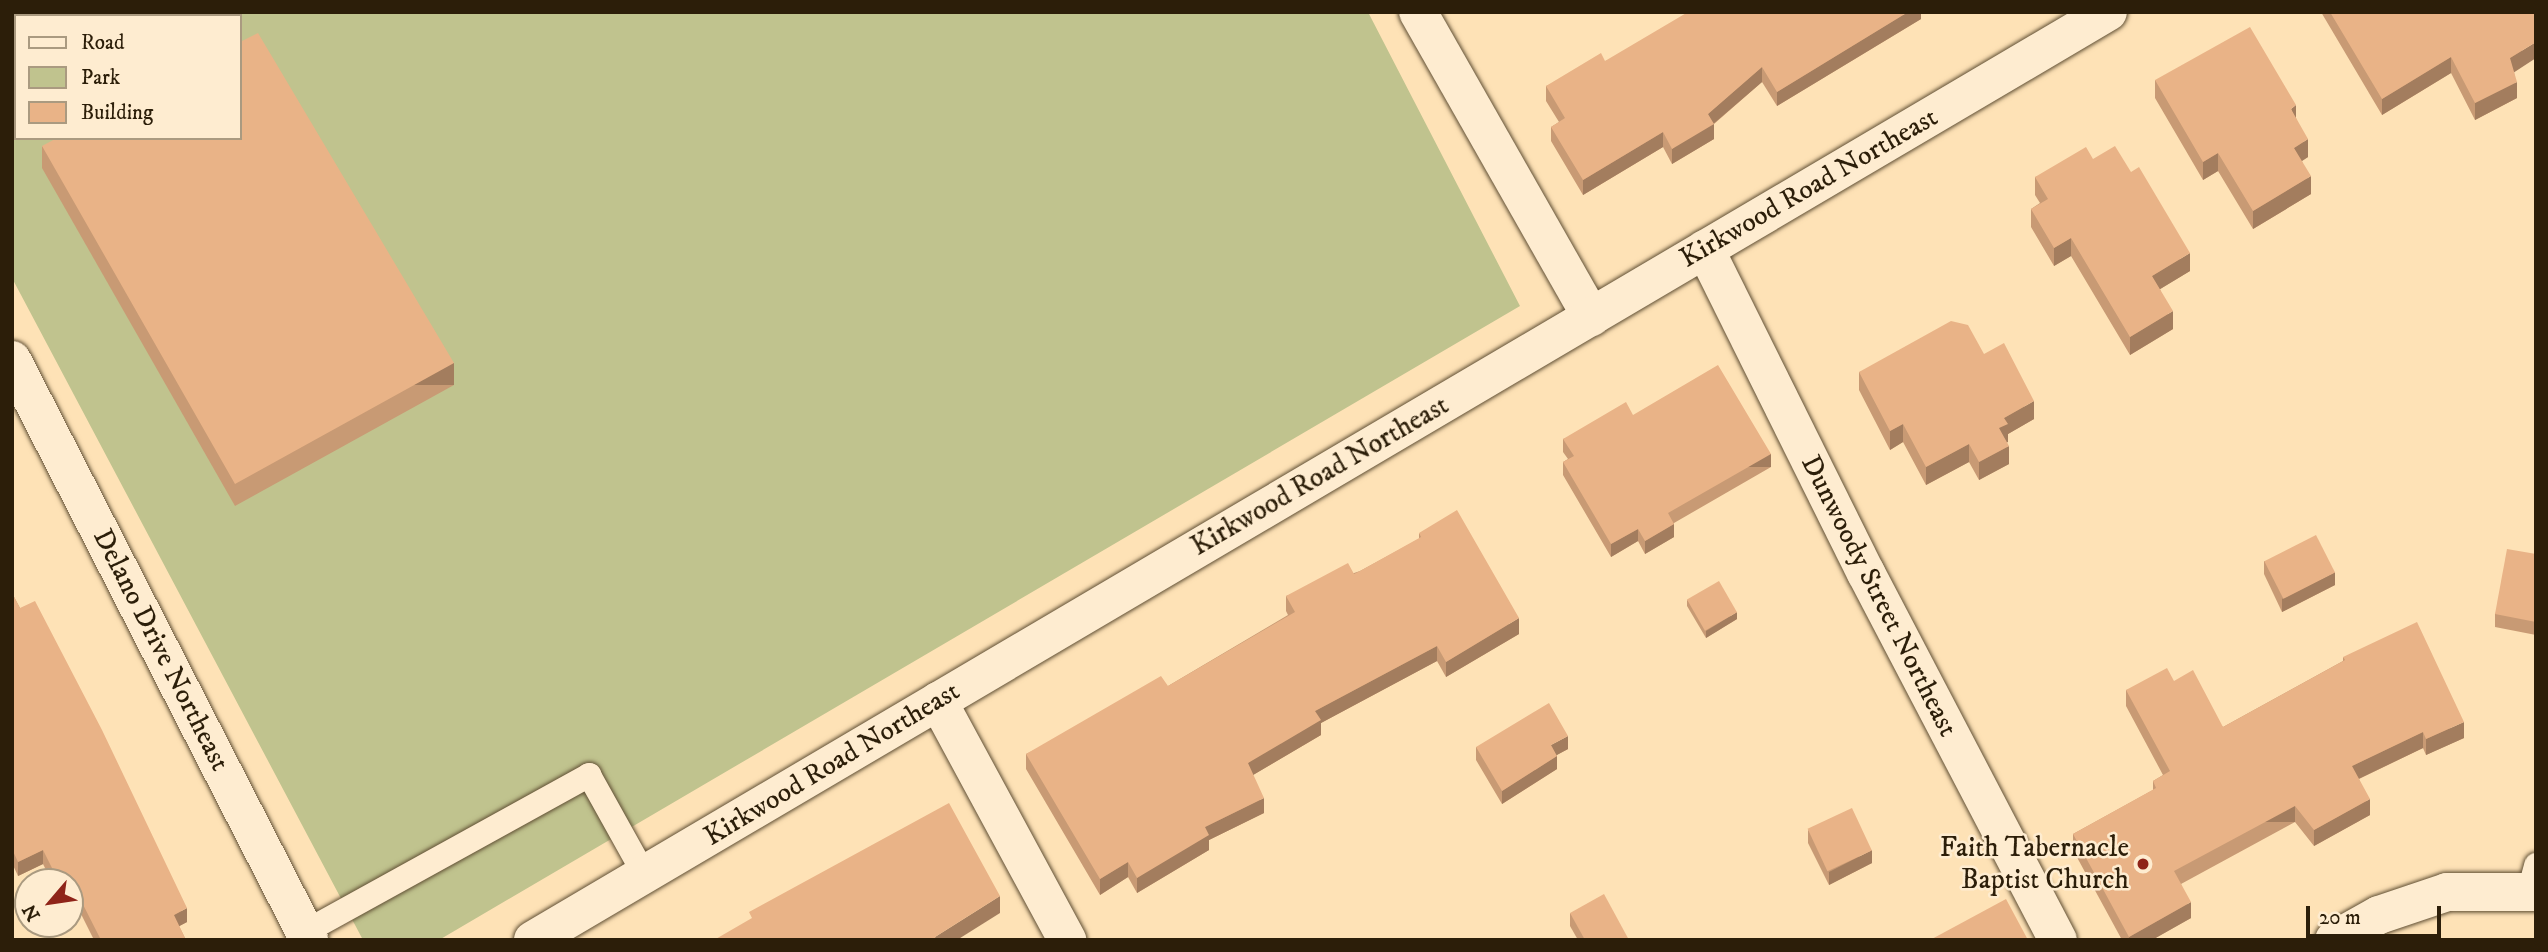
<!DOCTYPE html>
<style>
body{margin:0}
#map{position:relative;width:2548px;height:952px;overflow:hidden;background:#fee2b6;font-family:"IM FELL DW Pica",serif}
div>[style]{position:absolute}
.green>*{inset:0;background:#c0c38e}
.roads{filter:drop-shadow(0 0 2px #604f34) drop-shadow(0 0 2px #604f34)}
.service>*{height:24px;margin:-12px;padding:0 12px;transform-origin:12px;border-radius:12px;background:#feecd0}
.minor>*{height:38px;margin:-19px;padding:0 19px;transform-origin:19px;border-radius:19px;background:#feecd0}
.tertiary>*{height:38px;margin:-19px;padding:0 19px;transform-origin:19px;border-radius:19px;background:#feecd0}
.wall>*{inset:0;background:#c89a74}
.shaded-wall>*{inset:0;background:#a37d5e;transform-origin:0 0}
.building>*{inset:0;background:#e9b387;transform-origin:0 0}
.dots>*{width:19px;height:19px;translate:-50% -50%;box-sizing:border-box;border:4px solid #feecd0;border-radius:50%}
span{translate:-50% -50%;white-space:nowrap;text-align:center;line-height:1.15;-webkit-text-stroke:5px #feecd0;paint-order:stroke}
.street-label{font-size:28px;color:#2c1e09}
.poi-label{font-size:28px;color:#2c1e09}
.right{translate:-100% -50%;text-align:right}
.frame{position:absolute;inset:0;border:14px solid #2c1e09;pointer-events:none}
.legend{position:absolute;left:14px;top:14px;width:228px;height:126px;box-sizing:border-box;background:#feecd0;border:2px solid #aa9a80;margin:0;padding:9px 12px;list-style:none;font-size:21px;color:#2c1e09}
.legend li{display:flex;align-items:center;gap:14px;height:35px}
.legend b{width:35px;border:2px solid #aa9a80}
.north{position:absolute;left:14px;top:868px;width:70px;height:70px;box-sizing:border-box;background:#feecd0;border:2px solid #aa9a80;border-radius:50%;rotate:241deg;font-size:19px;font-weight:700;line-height:28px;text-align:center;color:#2c1e09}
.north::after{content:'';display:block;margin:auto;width:24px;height:32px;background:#8f2418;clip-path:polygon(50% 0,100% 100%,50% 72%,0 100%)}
.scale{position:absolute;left:2306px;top:906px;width:135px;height:32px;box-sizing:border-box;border:4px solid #2c1e09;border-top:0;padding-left:9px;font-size:21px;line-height:24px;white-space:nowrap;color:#2c1e09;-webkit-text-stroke:5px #feecd0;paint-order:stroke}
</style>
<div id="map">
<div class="green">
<div style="clip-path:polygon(244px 12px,1368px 12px,1520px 306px,439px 940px,363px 940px,12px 278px,12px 138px,240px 138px,237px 16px)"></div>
</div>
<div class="roads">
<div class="service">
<div style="left:2529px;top:892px;width:28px;rotate:-75deg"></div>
<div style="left:305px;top:932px;width:325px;rotate:-28.9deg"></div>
<div style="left:589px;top:775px;width:113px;rotate:60.9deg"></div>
</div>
<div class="minor">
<div style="left:1418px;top:12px;width:351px;rotate:60.4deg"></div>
<div style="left:113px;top:16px;width:7px;rotate:-34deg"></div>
<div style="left:12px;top:67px;width:4px;rotate:-14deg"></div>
<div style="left:1705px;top:249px;width:362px;rotate:63.6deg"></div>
<div style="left:1866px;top:573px;width:414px;rotate:62.4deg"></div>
<div style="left:12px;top:360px;width:652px;rotate:62.88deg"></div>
<div style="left:938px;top:701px;width:272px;rotate:61.6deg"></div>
<div style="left:533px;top:940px;width:1828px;rotate:-30.51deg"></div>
</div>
<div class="tertiary">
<div style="left:2334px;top:940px;width:51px;rotate:-29.1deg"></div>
<div style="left:2379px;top:915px;width:72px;rotate:-18.7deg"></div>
<div style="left:2447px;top:892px;width:89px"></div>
</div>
</div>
<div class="wall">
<div style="clip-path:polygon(1921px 12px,1921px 19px,1777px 106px,1762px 82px,1714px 124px,1714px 139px,1672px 164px,1663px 147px,1583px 195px,1551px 141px,1551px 127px,1559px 122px,1546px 101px,1546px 86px,1605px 61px)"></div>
<div style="clip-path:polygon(2321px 12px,2536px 12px,2514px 72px,2517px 98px,2475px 120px,2451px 73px,2382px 115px)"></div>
<div style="clip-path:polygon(2155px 80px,2296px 118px,2308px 157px,2302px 161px,2311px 194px,2253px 229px,2218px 171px,2203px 180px,2155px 98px)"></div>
<div style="clip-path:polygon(42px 146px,454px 385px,235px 506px,42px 168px)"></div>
<div style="clip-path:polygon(2093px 159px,2190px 271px,2160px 289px,2173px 329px,2130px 355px,2071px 256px,2054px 266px,2031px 227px,2031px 209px,2040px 203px,2035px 195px,2035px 177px)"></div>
<div style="clip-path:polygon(1984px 354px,2034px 419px,2008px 434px,2007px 442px,2009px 464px,1979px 480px,1969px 462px,1926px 485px,1903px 442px,1890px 450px,1859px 390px,1859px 372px)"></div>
<div style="clip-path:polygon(1633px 415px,1771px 467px,1674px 523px,1674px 537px,1645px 554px,1638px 541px,1611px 557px,1563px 475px,1563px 462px,1568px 459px,1563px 452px,1563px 439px)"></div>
<div style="clip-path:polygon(1419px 533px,1519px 634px,1446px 677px,1437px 661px,1321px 723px,1321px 735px,1253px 775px,1264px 813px,1209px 840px,1209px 850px,1137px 893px,1128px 877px,1100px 895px,1026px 769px,1026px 754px,1168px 686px,1288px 615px,1286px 611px,1286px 596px,1360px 571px,1419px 539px)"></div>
<div style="clip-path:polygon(2536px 554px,2536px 635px,2495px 627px,2495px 614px)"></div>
<div style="clip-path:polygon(2264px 561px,2335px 585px,2282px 612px,2264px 574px)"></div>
<div style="clip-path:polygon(12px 593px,187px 922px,179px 926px,186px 940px,94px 940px,70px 892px,70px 882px,52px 882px,43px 864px,18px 876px,12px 863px)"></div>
<div style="clip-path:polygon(1687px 600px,1737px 619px,1706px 638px,1687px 606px)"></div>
<div style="clip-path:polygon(2343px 657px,2464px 738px,2426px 755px,2423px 748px,2359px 779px,2370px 815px,2314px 846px,2295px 822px,2181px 884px,2191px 918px,2152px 940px,2122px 940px,2073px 850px,2073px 834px,2153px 790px,2153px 781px,2163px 775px,2126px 706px,2126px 690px,2174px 681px,2223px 727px,2343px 661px)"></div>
<div style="clip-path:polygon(1476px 747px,1568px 749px,1557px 755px,1557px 769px,1502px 804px,1476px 760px)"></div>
<div style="clip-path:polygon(1808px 830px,1872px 863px,1829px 885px,1808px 843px)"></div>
<div style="clip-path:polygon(1570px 913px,1629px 940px,1578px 940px,1570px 926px)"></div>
</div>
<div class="shaded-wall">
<div style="clip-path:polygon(1908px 12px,1921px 12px,1921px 19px,1777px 106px,1777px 92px)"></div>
<div style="clip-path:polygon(2536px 42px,2536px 58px,2510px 75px,2510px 58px)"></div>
<div style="clip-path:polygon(2451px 57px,2451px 73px,2382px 115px,2382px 99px)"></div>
<div style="clip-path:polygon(1762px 67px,1762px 82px,1712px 125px,1714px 124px,1714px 139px,1672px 164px,1672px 149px,1708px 114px)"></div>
<div style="clip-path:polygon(2517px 82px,2517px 98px,2475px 120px,2475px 103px)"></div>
<div style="clip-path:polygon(2296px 105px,2296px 123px,2291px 109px)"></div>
<div style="clip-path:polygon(1663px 132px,1663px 147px,1583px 195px,1583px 180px)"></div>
<div style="clip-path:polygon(2308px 139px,2308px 157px,2294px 166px,2294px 148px)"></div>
<div style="clip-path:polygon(2218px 153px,2218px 171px,2203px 180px,2203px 162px)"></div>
<div style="clip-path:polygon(2311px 176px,2311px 194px,2253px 229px,2253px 211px)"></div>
<div style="clip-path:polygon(2071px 238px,2071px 256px,2054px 266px,2054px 248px)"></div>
<div style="clip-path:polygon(2190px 253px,2190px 271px,2152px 294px,2152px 276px)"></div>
<div style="clip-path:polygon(2173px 311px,2173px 329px,2130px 355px,2130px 337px)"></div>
<div style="left:454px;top:363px;width:22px;height:250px;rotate:90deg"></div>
<div style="clip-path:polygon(2034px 401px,2034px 419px,2008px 434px,2008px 442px,1999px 446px,1999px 428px,2004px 418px)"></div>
<div style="clip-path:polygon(1903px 424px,1903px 442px,1890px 450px,1890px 431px)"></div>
<div style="clip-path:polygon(1969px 444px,1969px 462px,1926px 485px,1926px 467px)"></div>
<div style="clip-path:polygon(2009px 446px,2009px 464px,1979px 480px,1979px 462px)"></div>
<div style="left:1771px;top:454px;width:13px;height:119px;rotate:90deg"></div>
<div style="clip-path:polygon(1674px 524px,1674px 537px,1645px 554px,1645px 541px)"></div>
<div style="clip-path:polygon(1638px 529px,1638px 541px,1611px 557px,1611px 544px)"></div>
<div style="clip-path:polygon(2335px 572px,2335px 585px,2282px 612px,2282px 599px)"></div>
<div style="clip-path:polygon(1737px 612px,1737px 619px,1706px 638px,1706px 631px)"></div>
<div style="clip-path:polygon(1519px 618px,1519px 634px,1446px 677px,1446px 662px)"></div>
<div style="clip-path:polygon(1437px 646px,1437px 661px,1321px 723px,1321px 735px,1248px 778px,1248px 763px,1315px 711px)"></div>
<div style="clip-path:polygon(2464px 722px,2464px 738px,2426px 755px,2426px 739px)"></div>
<div style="clip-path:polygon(2423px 732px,2423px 748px,2352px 782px,2352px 766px)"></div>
<div style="clip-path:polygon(1568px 736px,1568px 749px,1551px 758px,1551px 745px)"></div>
<div style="clip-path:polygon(1557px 756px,1557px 769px,1502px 804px,1502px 791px)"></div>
<div style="clip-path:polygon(1264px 798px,1264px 813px,1209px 840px,1209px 850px,1137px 893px,1137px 878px,1205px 827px)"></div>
<div style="clip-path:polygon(2370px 799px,2370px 815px,2314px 846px,2314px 830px)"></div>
<div style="left:2295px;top:806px;width:16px;height:137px;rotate:90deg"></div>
<div style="clip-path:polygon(43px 850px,43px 864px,18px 876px,18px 862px)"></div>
<div style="clip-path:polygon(1872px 850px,1872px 863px,1829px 885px,1829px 872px)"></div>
<div style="clip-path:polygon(1128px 862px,1128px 877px,1100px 895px,1100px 879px)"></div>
<div style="clip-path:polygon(69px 877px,69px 882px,59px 882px)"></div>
<div style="clip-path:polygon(1000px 896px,1000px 913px,957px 940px,935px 940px,935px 937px)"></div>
<div style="clip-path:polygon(2191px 902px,2191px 918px,2152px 940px,2129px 940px,2129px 937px)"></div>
<div style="clip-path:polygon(187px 908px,187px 922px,174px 929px,174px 915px)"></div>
</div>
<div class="building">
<div style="clip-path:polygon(1688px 12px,1908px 12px,1777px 92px,1762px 67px,1708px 114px,1714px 124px,1672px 149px,1663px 132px,1583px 180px,1551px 127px,1565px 118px,1546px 86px,1601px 53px,1605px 61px)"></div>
<div style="clip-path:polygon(2330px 12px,2536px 12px,2536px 42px,2510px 58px,2517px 82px,2475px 103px,2451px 57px,2382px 99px)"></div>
<div style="clip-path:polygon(2250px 27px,2296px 105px,2291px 109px,2308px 139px,2294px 148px,2311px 176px,2253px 211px,2218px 153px,2203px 162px,2155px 80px)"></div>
<div style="clip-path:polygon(258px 33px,454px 363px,235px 484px,42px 146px,57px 138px,240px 138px,240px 42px)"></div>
<div style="clip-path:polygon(2115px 146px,2131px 172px,2139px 167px,2190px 253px,2152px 276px,2173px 311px,2130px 337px,2071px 238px,2054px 248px,2031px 209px,2048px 199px,2035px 177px,2086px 147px,2093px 159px)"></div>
<div style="clip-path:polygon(1951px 321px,1968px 325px,1984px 354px,2004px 343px,2034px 401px,2004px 418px,2008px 424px,1999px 428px,2009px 446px,1979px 462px,1969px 444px,1926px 467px,1903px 424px,1890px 431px,1859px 372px)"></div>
<div style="clip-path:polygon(1718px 365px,1771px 454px,1668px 513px,1674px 524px,1645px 541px,1638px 529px,1611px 544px,1563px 462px,1574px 456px,1563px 439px,1626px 402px,1633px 415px)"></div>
<div style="clip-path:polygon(1457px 510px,1519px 618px,1446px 662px,1437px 646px,1315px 711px,1321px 720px,1248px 763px,1264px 798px,1205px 827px,1209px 835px,1137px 878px,1128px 862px,1100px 879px,1026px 754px,1161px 676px,1168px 686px,1295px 612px,1286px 596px,1348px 563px,1354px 574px,1360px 571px,1421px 537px,1419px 533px)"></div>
<div style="left:2316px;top:535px;width:42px;height:58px;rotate:63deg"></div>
<div style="clip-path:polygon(2507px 549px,2536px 554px,2536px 622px,2495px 614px)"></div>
<div style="left:1719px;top:581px;width:36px;height:37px;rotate:60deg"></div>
<div style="clip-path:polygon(12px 593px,20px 608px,35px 601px,102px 730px,187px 908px,174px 915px,186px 940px,101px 940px,69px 877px,59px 882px,43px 850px,18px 862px,12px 849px)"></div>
<div style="clip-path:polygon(2417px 622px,2464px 722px,2426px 739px,2423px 732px,2352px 766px,2370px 799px,2314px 830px,2295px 806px,2174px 871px,2191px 902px,2129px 937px,2073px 834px,2156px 788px,2153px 781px,2170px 771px,2126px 690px,2167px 668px,2174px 681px,2193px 670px,2223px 727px,2345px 660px,2343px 657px)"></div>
<div style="clip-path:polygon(1549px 703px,1568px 736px,1551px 745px,1557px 756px,1502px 791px,1476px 747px)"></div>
<div style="clip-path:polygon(949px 803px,1000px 896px,935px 937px,937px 940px,714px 940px,752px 918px,749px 912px)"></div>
<div style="left:1852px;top:808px;width:47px;height:49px;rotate:65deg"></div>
<div style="clip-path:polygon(1604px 894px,1629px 940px,1585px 940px,1570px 913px)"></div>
<div style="clip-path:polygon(2006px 899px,2028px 940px,1930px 940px)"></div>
</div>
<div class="dots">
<div style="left:2143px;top:864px;background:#8f2418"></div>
</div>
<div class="street-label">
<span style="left:1809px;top:188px;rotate:-30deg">Kirkwood Road Northeast</span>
<span style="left:1320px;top:476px;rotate:-30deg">Kirkwood Road Northeast</span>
<span style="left:1879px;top:596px;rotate:63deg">Dunwoody Street Northeast</span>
<span style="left:161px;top:650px;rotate:63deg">Delano Drive Northeast</span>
<span style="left:832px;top:764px;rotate:-31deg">Kirkwood Road Northeast</span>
</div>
<div class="poi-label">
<span class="right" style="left:2129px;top:864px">Faith Tabernacle<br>Baptist Church</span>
</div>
<div class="frame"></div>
<ul class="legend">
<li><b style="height:9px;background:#feecd0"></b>Road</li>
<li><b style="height:19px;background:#c0c38e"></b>Park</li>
<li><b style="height:19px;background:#e9b387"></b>Building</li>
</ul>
<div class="north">N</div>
<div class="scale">20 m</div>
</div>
